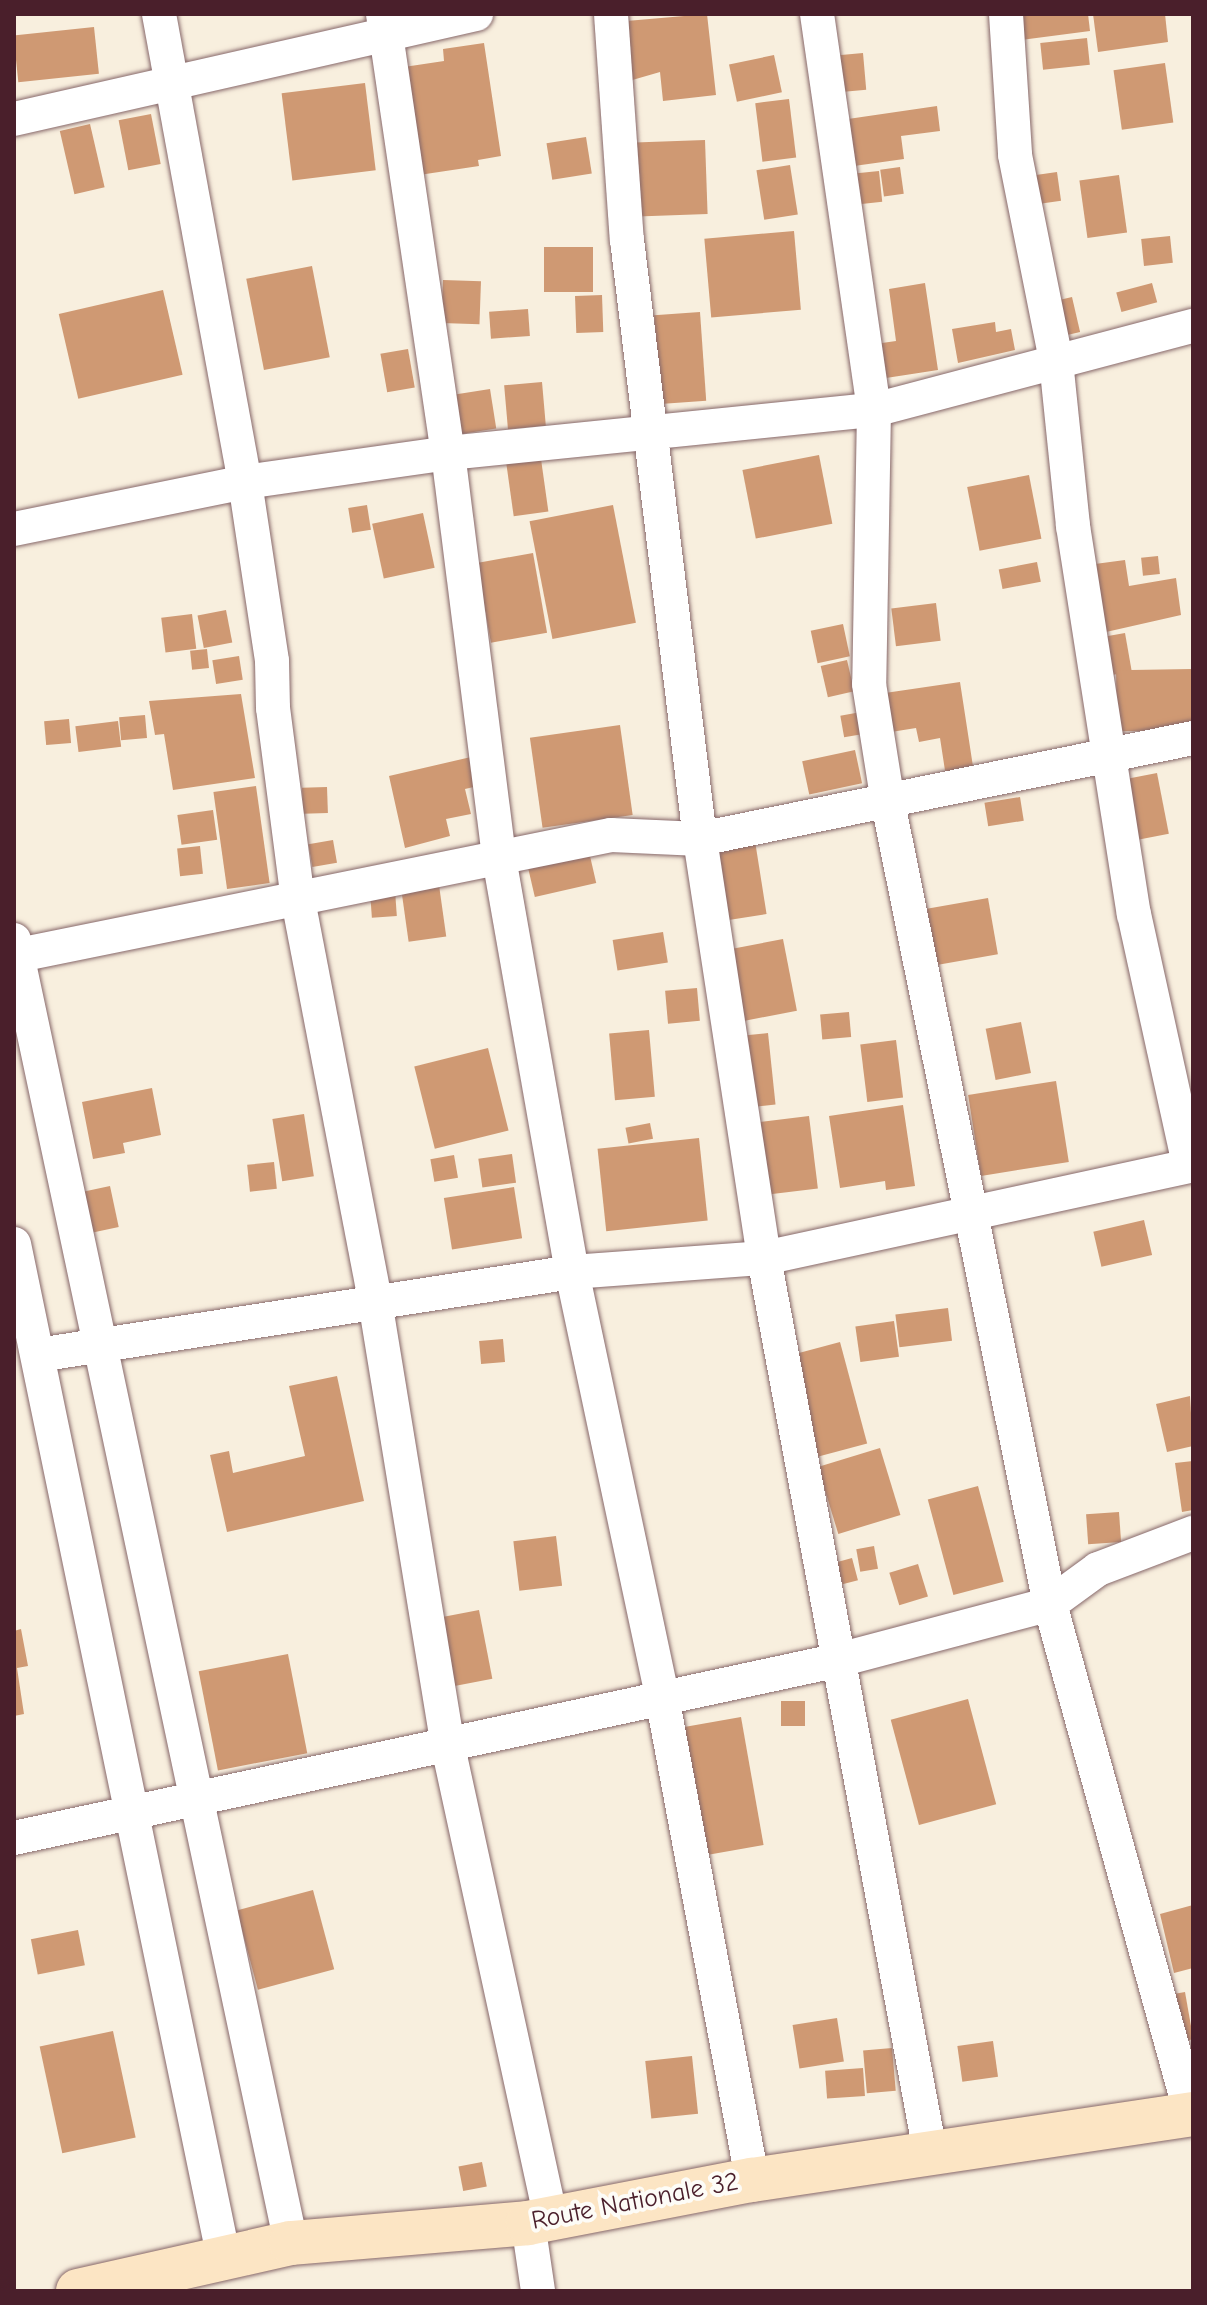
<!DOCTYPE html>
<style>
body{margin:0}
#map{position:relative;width:1207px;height:2305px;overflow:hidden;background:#f8efde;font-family:"Comic Neue",sans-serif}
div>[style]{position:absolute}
.building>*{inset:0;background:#cf9973;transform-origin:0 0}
.roads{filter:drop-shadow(0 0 2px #87686a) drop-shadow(0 0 2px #87686a)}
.street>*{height:34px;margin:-17px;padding:0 17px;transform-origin:17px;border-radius:17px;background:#fff}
.secondary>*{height:44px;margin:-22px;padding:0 22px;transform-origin:22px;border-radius:22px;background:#fce5c4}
span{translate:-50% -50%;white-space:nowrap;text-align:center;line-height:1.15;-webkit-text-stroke:8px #fdfcf7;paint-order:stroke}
.street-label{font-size:26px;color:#4a1f2b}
.frame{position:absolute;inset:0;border:16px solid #4a1f2b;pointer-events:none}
</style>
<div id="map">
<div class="building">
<div style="clip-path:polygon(707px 14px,716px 95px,663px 101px,660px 72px,622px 83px,615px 22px)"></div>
<div style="clip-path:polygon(1018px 14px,1088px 14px,1090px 31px,1021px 40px)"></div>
<div style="clip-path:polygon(1093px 14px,1165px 14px,1168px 42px,1098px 52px)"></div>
<div style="left:94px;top:27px;width:47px;height:81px;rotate:84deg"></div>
<div style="left:1087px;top:38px;width:27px;height:47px;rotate:84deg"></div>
<div style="clip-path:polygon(484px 43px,501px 156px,478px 160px,479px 166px,419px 175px,404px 67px,444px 61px,443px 49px)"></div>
<div style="left:863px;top:53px;width:37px;height:33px;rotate:85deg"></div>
<div style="left:774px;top:55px;width:38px;height:46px;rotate:78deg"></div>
<div style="left:1165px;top:63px;width:60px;height:52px;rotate:82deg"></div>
<div style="left:365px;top:83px;width:88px;height:84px;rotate:83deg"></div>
<div style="left:789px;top:99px;width:59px;height:34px;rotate:83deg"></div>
<div style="clip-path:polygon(937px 106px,940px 131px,901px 136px,904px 159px,854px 166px,848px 119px)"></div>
<div style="left:151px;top:114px;width:51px;height:33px;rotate:79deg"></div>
<div style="left:90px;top:124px;width:65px;height:31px;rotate:77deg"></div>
<div style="left:586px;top:137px;width:37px;height:40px;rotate:81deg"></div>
<div style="left:705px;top:140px;width:74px;height:77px;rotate:88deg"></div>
<div style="left:790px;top:165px;width:50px;height:34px;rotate:81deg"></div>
<div style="left:900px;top:167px;width:27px;height:20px;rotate:82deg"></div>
<div style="left:879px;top:171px;width:31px;height:37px;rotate:84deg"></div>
<div style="left:1057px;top:172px;width:29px;height:30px;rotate:82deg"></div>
<div style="left:1119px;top:175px;width:58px;height:40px;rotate:82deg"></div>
<div style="left:794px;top:231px;width:79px;height:90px;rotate:85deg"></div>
<div style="left:1170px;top:236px;width:27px;height:29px;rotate:84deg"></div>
<div style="left:544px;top:247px;width:49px;height:45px"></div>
<div style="left:312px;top:266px;width:93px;height:67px;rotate:79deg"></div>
<div style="left:443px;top:280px;width:38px;height:43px;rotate:2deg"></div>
<div style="clip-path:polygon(925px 283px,938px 370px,873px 380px,868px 345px,896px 341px,889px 289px)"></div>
<div style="left:1152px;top:283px;width:20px;height:37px;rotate:75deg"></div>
<div style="left:163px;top:290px;width:87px;height:107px;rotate:77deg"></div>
<div style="left:602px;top:295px;width:37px;height:27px;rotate:88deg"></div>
<div style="left:1072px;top:297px;width:36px;height:24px;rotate:77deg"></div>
<div style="left:528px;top:309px;width:27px;height:39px;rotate:86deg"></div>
<div style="left:700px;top:312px;width:89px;height:46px;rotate:86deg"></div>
<div style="clip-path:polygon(995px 322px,996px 332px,1011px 329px,1015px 350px,958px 363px,952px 329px)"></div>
<div style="left:408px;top:349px;width:39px;height:28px;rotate:80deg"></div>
<div style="left:542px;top:382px;width:44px;height:38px;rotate:85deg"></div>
<div style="left:490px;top:389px;width:40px;height:37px;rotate:81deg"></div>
<div style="left:819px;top:455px;width:70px;height:78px;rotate:79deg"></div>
<div style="left:541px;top:459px;width:53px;height:35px;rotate:82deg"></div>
<div style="left:1029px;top:475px;width:65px;height:63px;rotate:79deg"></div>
<div style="left:367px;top:505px;width:25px;height:19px;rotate:81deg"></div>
<div style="left:613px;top:505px;width:120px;height:85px;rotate:79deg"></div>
<div style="left:423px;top:513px;width:56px;height:52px;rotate:78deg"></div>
<div style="left:533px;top:553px;width:81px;height:57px;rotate:80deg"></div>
<div style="left:1158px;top:556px;width:18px;height:17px;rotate:84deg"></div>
<div style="clip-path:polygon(1125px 560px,1129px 586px,1176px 578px,1181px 615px,1106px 632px,1095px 564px)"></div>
<div style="left:1037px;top:562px;width:20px;height:39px;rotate:79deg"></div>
<div style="left:936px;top:603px;width:38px;height:45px;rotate:83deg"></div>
<div style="left:226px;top:610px;width:33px;height:29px;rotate:79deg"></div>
<div style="left:192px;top:614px;width:35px;height:31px;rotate:83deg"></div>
<div style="left:843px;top:624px;width:33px;height:33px;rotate:78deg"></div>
<div style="left:1125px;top:633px;width:39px;height:20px;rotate:80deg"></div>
<div style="left:207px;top:649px;width:19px;height:17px;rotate:84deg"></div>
<div style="left:239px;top:656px;width:24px;height:27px;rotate:81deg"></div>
<div style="left:847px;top:660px;width:32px;height:27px;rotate:77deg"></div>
<div style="left:1192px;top:669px;width:61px;height:76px;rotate:89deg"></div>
<div style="clip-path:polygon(960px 682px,974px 773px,946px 777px,940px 738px,919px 742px,916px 728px,891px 732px,885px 693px)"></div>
<div style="clip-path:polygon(241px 694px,255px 778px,173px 790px,164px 734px,155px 735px,149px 701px)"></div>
<div style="left:861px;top:712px;width:22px;height:21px;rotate:80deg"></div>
<div style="left:145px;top:715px;width:23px;height:26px;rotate:85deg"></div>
<div style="left:69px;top:719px;width:24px;height:25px;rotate:85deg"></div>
<div style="left:118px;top:721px;width:26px;height:43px;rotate:83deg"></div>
<div style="left:620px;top:725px;width:91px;height:91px;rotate:82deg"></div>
<div style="left:855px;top:750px;width:34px;height:54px;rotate:78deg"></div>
<div style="clip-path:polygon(471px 757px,478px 786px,465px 789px,471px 814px,446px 819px,450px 836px,405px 848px,389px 776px)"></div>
<div style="left:1157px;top:773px;width:62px;height:38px;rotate:79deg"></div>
<div style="left:256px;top:786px;width:98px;height:43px;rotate:82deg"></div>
<div style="left:327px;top:787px;width:26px;height:25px;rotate:88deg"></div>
<div style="left:1020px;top:797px;width:24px;height:36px;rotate:81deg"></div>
<div style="left:213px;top:810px;width:30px;height:36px;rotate:82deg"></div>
<div style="left:333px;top:840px;width:23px;height:25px;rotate:80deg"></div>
<div style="left:755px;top:841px;width:74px;height:48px;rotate:81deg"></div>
<div style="left:587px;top:843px;width:41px;height:63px;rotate:77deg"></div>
<div style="left:200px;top:846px;width:28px;height:23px;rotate:84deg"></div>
<div style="left:439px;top:885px;width:52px;height:38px;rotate:82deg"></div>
<div style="left:395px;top:890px;width:26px;height:25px;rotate:86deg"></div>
<div style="left:988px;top:898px;width:57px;height:62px;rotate:80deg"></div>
<div style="left:663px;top:932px;width:31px;height:51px;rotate:81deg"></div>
<div style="left:783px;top:939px;width:73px;height:66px;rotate:79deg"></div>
<div style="left:697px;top:988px;width:33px;height:32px;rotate:85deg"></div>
<div style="left:849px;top:1012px;width:25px;height:29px;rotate:85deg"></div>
<div style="left:1021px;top:1022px;width:52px;height:36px;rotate:79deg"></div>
<div style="left:649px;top:1030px;width:67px;height:40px;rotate:85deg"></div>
<div style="left:768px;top:1033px;width:72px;height:32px;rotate:84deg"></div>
<div style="left:896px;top:1040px;width:58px;height:36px;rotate:83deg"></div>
<div style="left:488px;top:1048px;width:85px;height:76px;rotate:76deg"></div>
<div style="left:1056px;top:1081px;width:82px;height:89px;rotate:81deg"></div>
<div style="clip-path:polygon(152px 1088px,161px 1135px,123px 1143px,125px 1153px,93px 1159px,82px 1102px)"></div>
<div style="clip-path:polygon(903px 1105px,915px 1186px,886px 1190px,885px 1181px,840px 1188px,829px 1116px)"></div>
<div style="left:304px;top:1114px;width:63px;height:32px;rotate:81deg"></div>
<div style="left:809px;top:1116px;width:73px;height:70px;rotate:83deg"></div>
<div style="left:650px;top:1123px;width:16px;height:25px;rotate:79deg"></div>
<div style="left:699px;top:1138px;width:83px;height:102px;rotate:84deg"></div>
<div style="left:512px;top:1154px;width:29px;height:34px;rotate:82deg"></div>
<div style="left:454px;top:1155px;width:23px;height:24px;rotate:80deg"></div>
<div style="left:274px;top:1162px;width:27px;height:27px;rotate:84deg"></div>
<div style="left:110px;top:1186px;width:42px;height:48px;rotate:78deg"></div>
<div style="left:514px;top:1187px;width:52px;height:71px;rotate:81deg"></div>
<div style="left:1144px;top:1220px;width:36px;height:52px;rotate:77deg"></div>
<div style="left:948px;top:1308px;width:33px;height:53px;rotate:83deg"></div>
<div style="left:894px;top:1321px;width:36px;height:39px;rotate:82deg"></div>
<div style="left:503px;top:1339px;width:23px;height:24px;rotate:85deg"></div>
<div style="left:840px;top:1342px;width:105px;height:61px;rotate:75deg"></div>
<div style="clip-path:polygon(337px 1376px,364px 1501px,227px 1532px,210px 1455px,229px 1451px,233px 1473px,305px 1456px,289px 1386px)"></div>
<div style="clip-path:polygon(1190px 1396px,1193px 1446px,1167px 1452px,1156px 1404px)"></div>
<div style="left:880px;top:1448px;width:70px;height:65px;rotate:73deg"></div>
<div style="clip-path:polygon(1193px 1461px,1193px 1510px,1182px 1512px,1175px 1463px)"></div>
<div style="left:978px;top:1486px;width:99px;height:52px;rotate:75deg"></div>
<div style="left:1119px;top:1512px;width:30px;height:33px;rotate:86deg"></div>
<div style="left:556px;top:1536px;width:50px;height:43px;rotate:83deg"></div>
<div style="left:874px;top:1546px;width:23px;height:18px;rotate:80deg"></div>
<div style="left:852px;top:1558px;width:23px;height:16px;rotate:75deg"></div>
<div style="left:918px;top:1564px;width:34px;height:30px;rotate:73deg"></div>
<div style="left:479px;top:1610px;width:70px;height:49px;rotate:79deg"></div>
<div style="clip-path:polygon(21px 1629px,28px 1666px,17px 1668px,24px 1714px,14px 1716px,14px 1631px)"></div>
<div style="left:288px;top:1654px;width:101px;height:91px;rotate:79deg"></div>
<div style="left:968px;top:1699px;width:109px;height:80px;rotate:75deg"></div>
<div style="left:781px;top:1701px;width:24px;height:25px"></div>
<div style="left:741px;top:1717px;width:130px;height:69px;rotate:80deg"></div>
<div style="left:313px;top:1890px;width:82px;height:79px;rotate:75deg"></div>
<div style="clip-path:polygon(1193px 1905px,1193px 1968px,1174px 1973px,1160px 1914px)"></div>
<div style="left:78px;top:1930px;width:36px;height:48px;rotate:79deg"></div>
<div style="left:1185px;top:1992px;width:48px;height:17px;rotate:80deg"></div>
<div style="left:837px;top:2018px;width:44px;height:45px;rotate:81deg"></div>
<div style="left:113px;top:2031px;width:109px;height:75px;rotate:78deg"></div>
<div style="left:993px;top:2041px;width:36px;height:36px;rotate:82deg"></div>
<div style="left:892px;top:2048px;width:43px;height:29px;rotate:85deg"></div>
<div style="left:692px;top:2056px;width:58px;height:47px;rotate:84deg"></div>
<div style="left:863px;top:2068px;width:28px;height:38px;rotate:86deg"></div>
<div style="left:482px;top:2162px;width:25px;height:24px;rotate:79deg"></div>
</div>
<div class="roads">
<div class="street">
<div style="left:159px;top:14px;width:476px;rotate:79.6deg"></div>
<div style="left:245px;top:482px;width:181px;rotate:81.4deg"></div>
<div style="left:272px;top:661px;width:47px;rotate:88.8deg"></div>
<div style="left:273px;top:708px;width:194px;rotate:82.6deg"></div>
<div style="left:298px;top:900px;width:408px;rotate:79.1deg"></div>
<div style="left:375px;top:1301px;width:447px;rotate:80.7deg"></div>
<div style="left:447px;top:1742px;width:488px;rotate:77.7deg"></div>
<div style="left:383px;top:14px;width:444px;rotate:81.6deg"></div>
<div style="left:448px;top:453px;width:408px;rotate:82.8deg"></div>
<div style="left:499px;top:858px;width:420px;rotate:80deg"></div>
<div style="left:572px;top:1272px;width:434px;rotate:78deg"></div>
<div style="left:662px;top:1697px;width:491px;rotate:79.4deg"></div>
<div style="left:611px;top:14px;width:227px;rotate:86deg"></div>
<div style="left:627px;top:240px;width:603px;rotate:83.05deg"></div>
<div style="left:700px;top:839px;width:424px;rotate:81.3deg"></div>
<div style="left:764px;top:1258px;width:909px;rotate:79.48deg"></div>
<div style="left:817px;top:14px;width:400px;rotate:81.8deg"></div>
<div style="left:874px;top:410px;width:274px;rotate:91deg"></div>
<div style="left:869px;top:684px;width:121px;rotate:80.9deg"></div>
<div style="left:888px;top:803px;width:817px;rotate:78.57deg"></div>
<div style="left:1050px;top:1604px;width:529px;rotate:74.55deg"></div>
<div style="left:1006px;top:14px;width:141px;rotate:86.3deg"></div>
<div style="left:1015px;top:155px;width:210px;rotate:78.7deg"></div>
<div style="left:1056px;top:361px;width:166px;rotate:84.1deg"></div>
<div style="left:1073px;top:526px;width:393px;rotate:81.1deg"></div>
<div style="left:1134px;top:914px;width:257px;rotate:77.6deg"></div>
<div style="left:14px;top:119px;width:474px;rotate:-12.8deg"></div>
<div style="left:14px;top:529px;width:236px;rotate:-11.5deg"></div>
<div style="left:245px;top:482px;width:205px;rotate:-8.1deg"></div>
<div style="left:448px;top:453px;width:428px;rotate:-5.8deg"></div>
<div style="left:874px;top:410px;width:330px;rotate:-14.8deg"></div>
<div style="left:14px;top:940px;width:1332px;rotate:78deg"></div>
<div style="left:14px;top:956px;width:609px;rotate:-11.46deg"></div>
<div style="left:611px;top:835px;width:89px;rotate:2.6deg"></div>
<div style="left:700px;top:839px;width:503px;rotate:-11.58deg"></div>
<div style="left:14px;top:1244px;width:1036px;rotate:78.31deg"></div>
<div style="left:38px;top:1355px;width:540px;rotate:-8.83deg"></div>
<div style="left:572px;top:1272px;width:193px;rotate:-4.2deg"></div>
<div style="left:764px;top:1258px;width:439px;rotate:-12.2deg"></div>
<div style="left:14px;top:1838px;width:840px;rotate:-12.17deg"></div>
<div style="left:835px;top:1661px;width:222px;rotate:-14.8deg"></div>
<div style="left:1050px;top:1604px;width:59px;rotate:-36.1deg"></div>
<div style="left:1098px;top:1569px;width:102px;rotate:-20.8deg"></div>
<div style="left:528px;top:2223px;width:69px;rotate:81.6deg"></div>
</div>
<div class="secondary">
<div style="left:78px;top:2291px;width:218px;rotate:-12.7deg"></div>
<div style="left:291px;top:2243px;width:238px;rotate:-4.8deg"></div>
<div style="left:528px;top:2223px;width:228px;rotate:-10.9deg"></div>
<div style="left:752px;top:2180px;width:446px;rotate:-8.5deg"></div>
</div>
</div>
<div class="street-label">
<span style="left:635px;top:2202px;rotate:-11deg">Route Nationale 32</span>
</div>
<div class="frame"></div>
</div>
